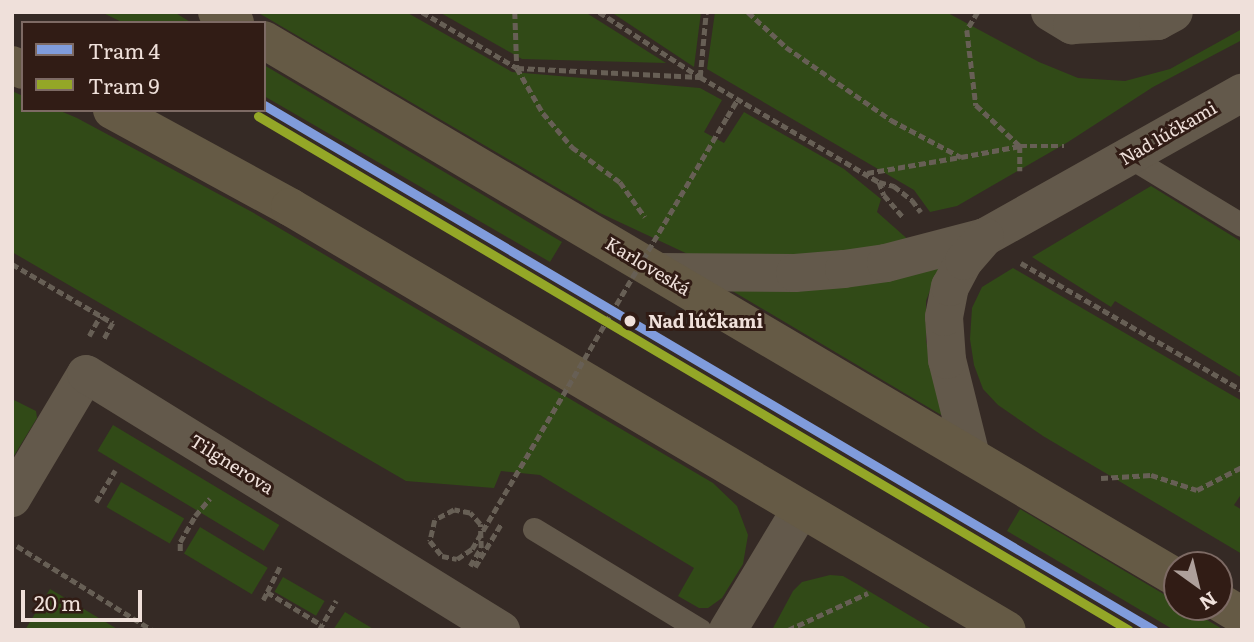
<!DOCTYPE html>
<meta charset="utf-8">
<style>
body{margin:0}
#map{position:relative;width:1254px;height:642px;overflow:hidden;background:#352a25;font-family:Literata,serif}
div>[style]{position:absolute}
.green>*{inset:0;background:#314a17;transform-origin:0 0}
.path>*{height:4.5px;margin-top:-2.25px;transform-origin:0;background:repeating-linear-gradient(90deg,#675f55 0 7px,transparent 0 10.5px)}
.service>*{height:23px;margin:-11.5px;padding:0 11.5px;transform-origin:11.5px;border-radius:11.5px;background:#63594b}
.minor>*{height:38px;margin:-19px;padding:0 19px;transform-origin:19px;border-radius:19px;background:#63594b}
.secondary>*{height:38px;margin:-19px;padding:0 19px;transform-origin:19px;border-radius:19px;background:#655a45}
.path-bridge>*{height:4.5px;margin-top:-2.25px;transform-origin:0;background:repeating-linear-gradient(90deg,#675f55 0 7px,transparent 0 10.5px)}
.tram-1>*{height:9px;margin:-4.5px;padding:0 4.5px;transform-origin:4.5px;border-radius:4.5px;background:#809cdc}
.tram-2>*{height:9px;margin:-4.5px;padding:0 4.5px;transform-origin:4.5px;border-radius:4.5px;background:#94a727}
.dots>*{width:19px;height:19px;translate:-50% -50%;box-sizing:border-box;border:4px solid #311c15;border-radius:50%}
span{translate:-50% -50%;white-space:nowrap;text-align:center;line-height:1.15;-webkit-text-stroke:6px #311c15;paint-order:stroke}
.street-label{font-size:18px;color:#efe0da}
.stop-label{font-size:18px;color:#efe0da;font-weight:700}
.left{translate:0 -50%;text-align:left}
.frame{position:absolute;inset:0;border:14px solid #efe0da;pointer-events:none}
.legend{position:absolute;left:21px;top:21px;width:245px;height:91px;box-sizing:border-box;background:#311c15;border:2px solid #7d6a64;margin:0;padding:9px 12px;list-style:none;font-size:21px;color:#efe0da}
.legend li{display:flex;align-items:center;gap:14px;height:35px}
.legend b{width:35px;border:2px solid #7d6a64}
.north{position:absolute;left:1163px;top:551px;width:70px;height:70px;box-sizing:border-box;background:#311c15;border:2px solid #7d6a64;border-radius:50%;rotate:146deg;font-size:19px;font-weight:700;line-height:28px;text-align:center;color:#efe0da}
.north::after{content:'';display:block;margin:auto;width:24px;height:32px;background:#aea09b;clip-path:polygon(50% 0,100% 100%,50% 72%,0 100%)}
.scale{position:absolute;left:21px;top:590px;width:121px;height:32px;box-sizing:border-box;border:4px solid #efe0da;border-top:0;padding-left:9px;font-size:21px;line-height:24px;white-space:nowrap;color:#efe0da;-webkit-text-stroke:5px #311c15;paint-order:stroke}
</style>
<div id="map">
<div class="green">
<div style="clip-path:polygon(101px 12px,174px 12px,192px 23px,124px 23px)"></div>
<div style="clip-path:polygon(257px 12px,406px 12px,512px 72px,700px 88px,722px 100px,704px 132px,724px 143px,744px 112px,844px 169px,881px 199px,877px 212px,912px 243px,854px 253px,692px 256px,600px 213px)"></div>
<div style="clip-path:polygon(439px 12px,585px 12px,666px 63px,522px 59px)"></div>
<div style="clip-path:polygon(611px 12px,701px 12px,694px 67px)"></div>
<div style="clip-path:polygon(715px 12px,946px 12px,1039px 62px,1078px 78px,1125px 81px,1170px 69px,1242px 29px,1242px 40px,1153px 87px,1068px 142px,957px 206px,930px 212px,914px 190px,707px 69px)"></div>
<div style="clip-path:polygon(264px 65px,562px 242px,550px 262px,264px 96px)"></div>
<div style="clip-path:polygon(12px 91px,23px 96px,23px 110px,58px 110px,77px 118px,252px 212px,713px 483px,737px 506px,748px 535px,743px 564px,722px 598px,708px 608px,699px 608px,678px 596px,694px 568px,540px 475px,501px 471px,494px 488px,406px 481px,12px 252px)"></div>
<div style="clip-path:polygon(1151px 186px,1242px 242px,1242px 378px,1115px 301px,1111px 307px,1032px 257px)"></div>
<div style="clip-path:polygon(947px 257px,936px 274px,926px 301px,926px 341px,943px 416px,729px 289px)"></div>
<div style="clip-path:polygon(1013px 268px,1242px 401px,1242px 493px,1234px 505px,1242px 510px,1242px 554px,1043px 436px,998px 405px,983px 389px,974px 365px,970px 339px,972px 308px,982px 287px)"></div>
<div style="clip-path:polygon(12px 399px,36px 411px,37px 418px,12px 459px)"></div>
<div style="left:113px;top:425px;width:194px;height:30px;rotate:31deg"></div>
<div style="left:121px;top:482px;width:73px;height:29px;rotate:30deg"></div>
<div style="clip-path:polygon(1020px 509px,1177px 602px,1177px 607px,1185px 607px,1224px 630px,1174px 630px,1007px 531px)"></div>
<div style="left:200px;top:527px;width:79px;height:31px;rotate:31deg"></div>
<div style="clip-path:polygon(830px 575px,843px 576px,857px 584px,934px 630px,772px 630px,793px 591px,802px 582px)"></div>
<div style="left:283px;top:577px;width:48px;height:17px;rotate:30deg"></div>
<div style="clip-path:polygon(50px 589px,119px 630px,25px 630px)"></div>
<div style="clip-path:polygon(345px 612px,375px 630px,333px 630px)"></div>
</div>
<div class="path">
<div style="left:422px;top:12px;width:110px;rotate:30.5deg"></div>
<div style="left:517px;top:68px;width:183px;rotate:2.8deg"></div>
<div style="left:700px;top:77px;width:208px;rotate:30.4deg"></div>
<div style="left:879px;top:182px;width:14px;rotate:69deg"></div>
<div style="left:884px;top:195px;width:29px;rotate:49deg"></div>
<div style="left:515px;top:12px;width:56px;rotate:88deg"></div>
<div style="left:517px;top:68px;width:52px;rotate:60deg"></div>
<div style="left:543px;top:113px;width:45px;rotate:49.5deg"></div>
<div style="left:572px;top:147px;width:59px;rotate:36.1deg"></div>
<div style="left:620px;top:182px;width:43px;rotate:54.5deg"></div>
<div style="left:599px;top:12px;width:120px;rotate:32.8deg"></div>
<div style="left:700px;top:77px;width:65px;rotate:-84.7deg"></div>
<div style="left:748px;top:12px;width:52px;rotate:42.6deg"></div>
<div style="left:786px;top:47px;width:128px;rotate:34.8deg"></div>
<div style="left:891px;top:120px;width:79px;rotate:27.9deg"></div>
<div style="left:961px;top:157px;width:60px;rotate:-10.6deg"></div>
<div style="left:1020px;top:146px;width:44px"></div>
<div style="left:978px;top:12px;width:21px;rotate:121deg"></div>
<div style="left:967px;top:30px;width:76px;rotate:83.2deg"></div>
<div style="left:976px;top:105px;width:60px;rotate:43deg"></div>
<div style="left:1020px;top:146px;width:25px;rotate:90deg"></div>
<div style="left:727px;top:117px;width:21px;rotate:-59deg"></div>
<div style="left:867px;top:173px;width:95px;rotate:-9.7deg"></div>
<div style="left:879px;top:182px;width:16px;rotate:15deg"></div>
<div style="left:894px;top:186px;width:23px;rotate:38deg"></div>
<div style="left:912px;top:200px;width:15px;rotate:53deg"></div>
<div style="left:1021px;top:263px;width:255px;rotate:29.9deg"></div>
<div style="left:12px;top:264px;width:117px;rotate:30.3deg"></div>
<div style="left:113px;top:323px;width:18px;rotate:119deg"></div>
<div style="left:89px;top:336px;width:23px;rotate:-61deg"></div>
<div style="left:1101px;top:478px;width:50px;rotate:-3.4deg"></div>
<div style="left:1151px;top:475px;width:48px;rotate:18.1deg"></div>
<div style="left:1197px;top:490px;width:51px;rotate:-27.1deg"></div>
<div style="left:96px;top:502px;width:37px;rotate:-59deg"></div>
<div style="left:17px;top:546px;width:159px;rotate:31.9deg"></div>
<div style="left:180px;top:551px;width:9px;rotate:-90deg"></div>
<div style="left:180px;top:542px;width:30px;rotate:-60deg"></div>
<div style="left:195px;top:516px;width:23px;rotate:-50deg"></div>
<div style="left:470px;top:566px;width:21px;rotate:-59deg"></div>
<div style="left:481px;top:548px;width:24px;rotate:-92deg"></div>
<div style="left:475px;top:567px;width:50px;rotate:-58.8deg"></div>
<div style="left:267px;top:592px;width:28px;rotate:-63deg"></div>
<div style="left:263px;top:600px;width:9px;rotate:-63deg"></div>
<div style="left:267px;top:592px;width:64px;rotate:31deg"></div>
<div style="left:319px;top:630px;width:34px;rotate:-60deg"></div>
<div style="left:788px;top:630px;width:88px;rotate:-24.8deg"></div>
</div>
<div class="service">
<div style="left:1128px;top:156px;width:133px;rotate:31.2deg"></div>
<div style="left:534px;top:529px;width:194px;rotate:31.3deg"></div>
</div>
<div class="minor">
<div style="left:1050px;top:12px;width:26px;rotate:31deg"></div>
<div style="left:1072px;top:25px;width:86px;rotate:-2.7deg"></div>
<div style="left:1158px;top:21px;width:18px;rotate:-29deg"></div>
<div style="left:659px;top:272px;width:136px;rotate:0.4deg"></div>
<div style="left:795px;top:273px;width:49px;rotate:-4.7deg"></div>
<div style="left:844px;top:269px;width:42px;rotate:-8.1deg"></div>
<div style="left:886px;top:263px;width:102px;rotate:-14.7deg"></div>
<div style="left:985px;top:237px;width:295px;rotate:-29.3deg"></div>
<div style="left:971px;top:456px;width:99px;rotate:-104deg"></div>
<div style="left:947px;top:360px;width:43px;rotate:-94deg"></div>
<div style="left:944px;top:317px;width:31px;rotate:-79deg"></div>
<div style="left:950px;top:287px;width:30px;rotate:-62deg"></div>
<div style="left:964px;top:261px;width:32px;rotate:-49deg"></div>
<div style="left:12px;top:498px;width:144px;rotate:-59.2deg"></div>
<div style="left:86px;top:374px;width:488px;rotate:31.7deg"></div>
<div style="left:728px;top:630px;width:141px;rotate:-58.9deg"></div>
</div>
<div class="secondary">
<div style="left:217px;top:12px;width:21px;rotate:31deg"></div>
<div style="left:264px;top:40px;width:1060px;rotate:30.51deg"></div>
<div style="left:12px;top:65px;width:12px;rotate:24deg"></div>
<div style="left:112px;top:110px;width:203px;rotate:28.6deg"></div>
<div style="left:290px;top:207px;width:832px;rotate:30.54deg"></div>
<div style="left:1219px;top:602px;width:27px;rotate:31deg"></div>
</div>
<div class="path-bridge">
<div style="left:480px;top:524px;width:15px;rotate:-132deg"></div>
<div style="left:470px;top:513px;width:16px;rotate:-169deg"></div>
<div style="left:454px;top:510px;width:21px;rotate:152deg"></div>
<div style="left:435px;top:520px;width:22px;rotate:103deg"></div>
<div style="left:430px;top:541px;width:19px;rotate:51deg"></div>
<div style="left:442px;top:556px;width:15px;rotate:11deg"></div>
<div style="left:457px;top:559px;width:18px;rotate:-34deg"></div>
<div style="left:472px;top:549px;width:502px;rotate:-59.45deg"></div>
</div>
<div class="tram-1">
<div style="left:264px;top:105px;width:1033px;rotate:30.54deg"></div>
</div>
<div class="tram-2">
<div style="left:258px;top:116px;width:1011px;rotate:30.55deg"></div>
</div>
<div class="dots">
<div style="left:630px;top:321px;background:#efe0da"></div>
</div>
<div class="street-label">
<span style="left:1168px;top:133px;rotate:-30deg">Nad lúčkami</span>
<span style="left:648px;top:266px;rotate:31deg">Karloveská</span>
<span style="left:232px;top:464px;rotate:32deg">Tilgnerova</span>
</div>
<div class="stop-label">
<span class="left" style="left:648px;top:321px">Nad lúčkami</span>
</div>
<div class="frame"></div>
<ul class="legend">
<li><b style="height:9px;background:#809cdc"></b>Tram 4</li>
<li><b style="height:9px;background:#94a727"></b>Tram 9</li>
</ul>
<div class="north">N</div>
<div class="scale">20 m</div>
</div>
